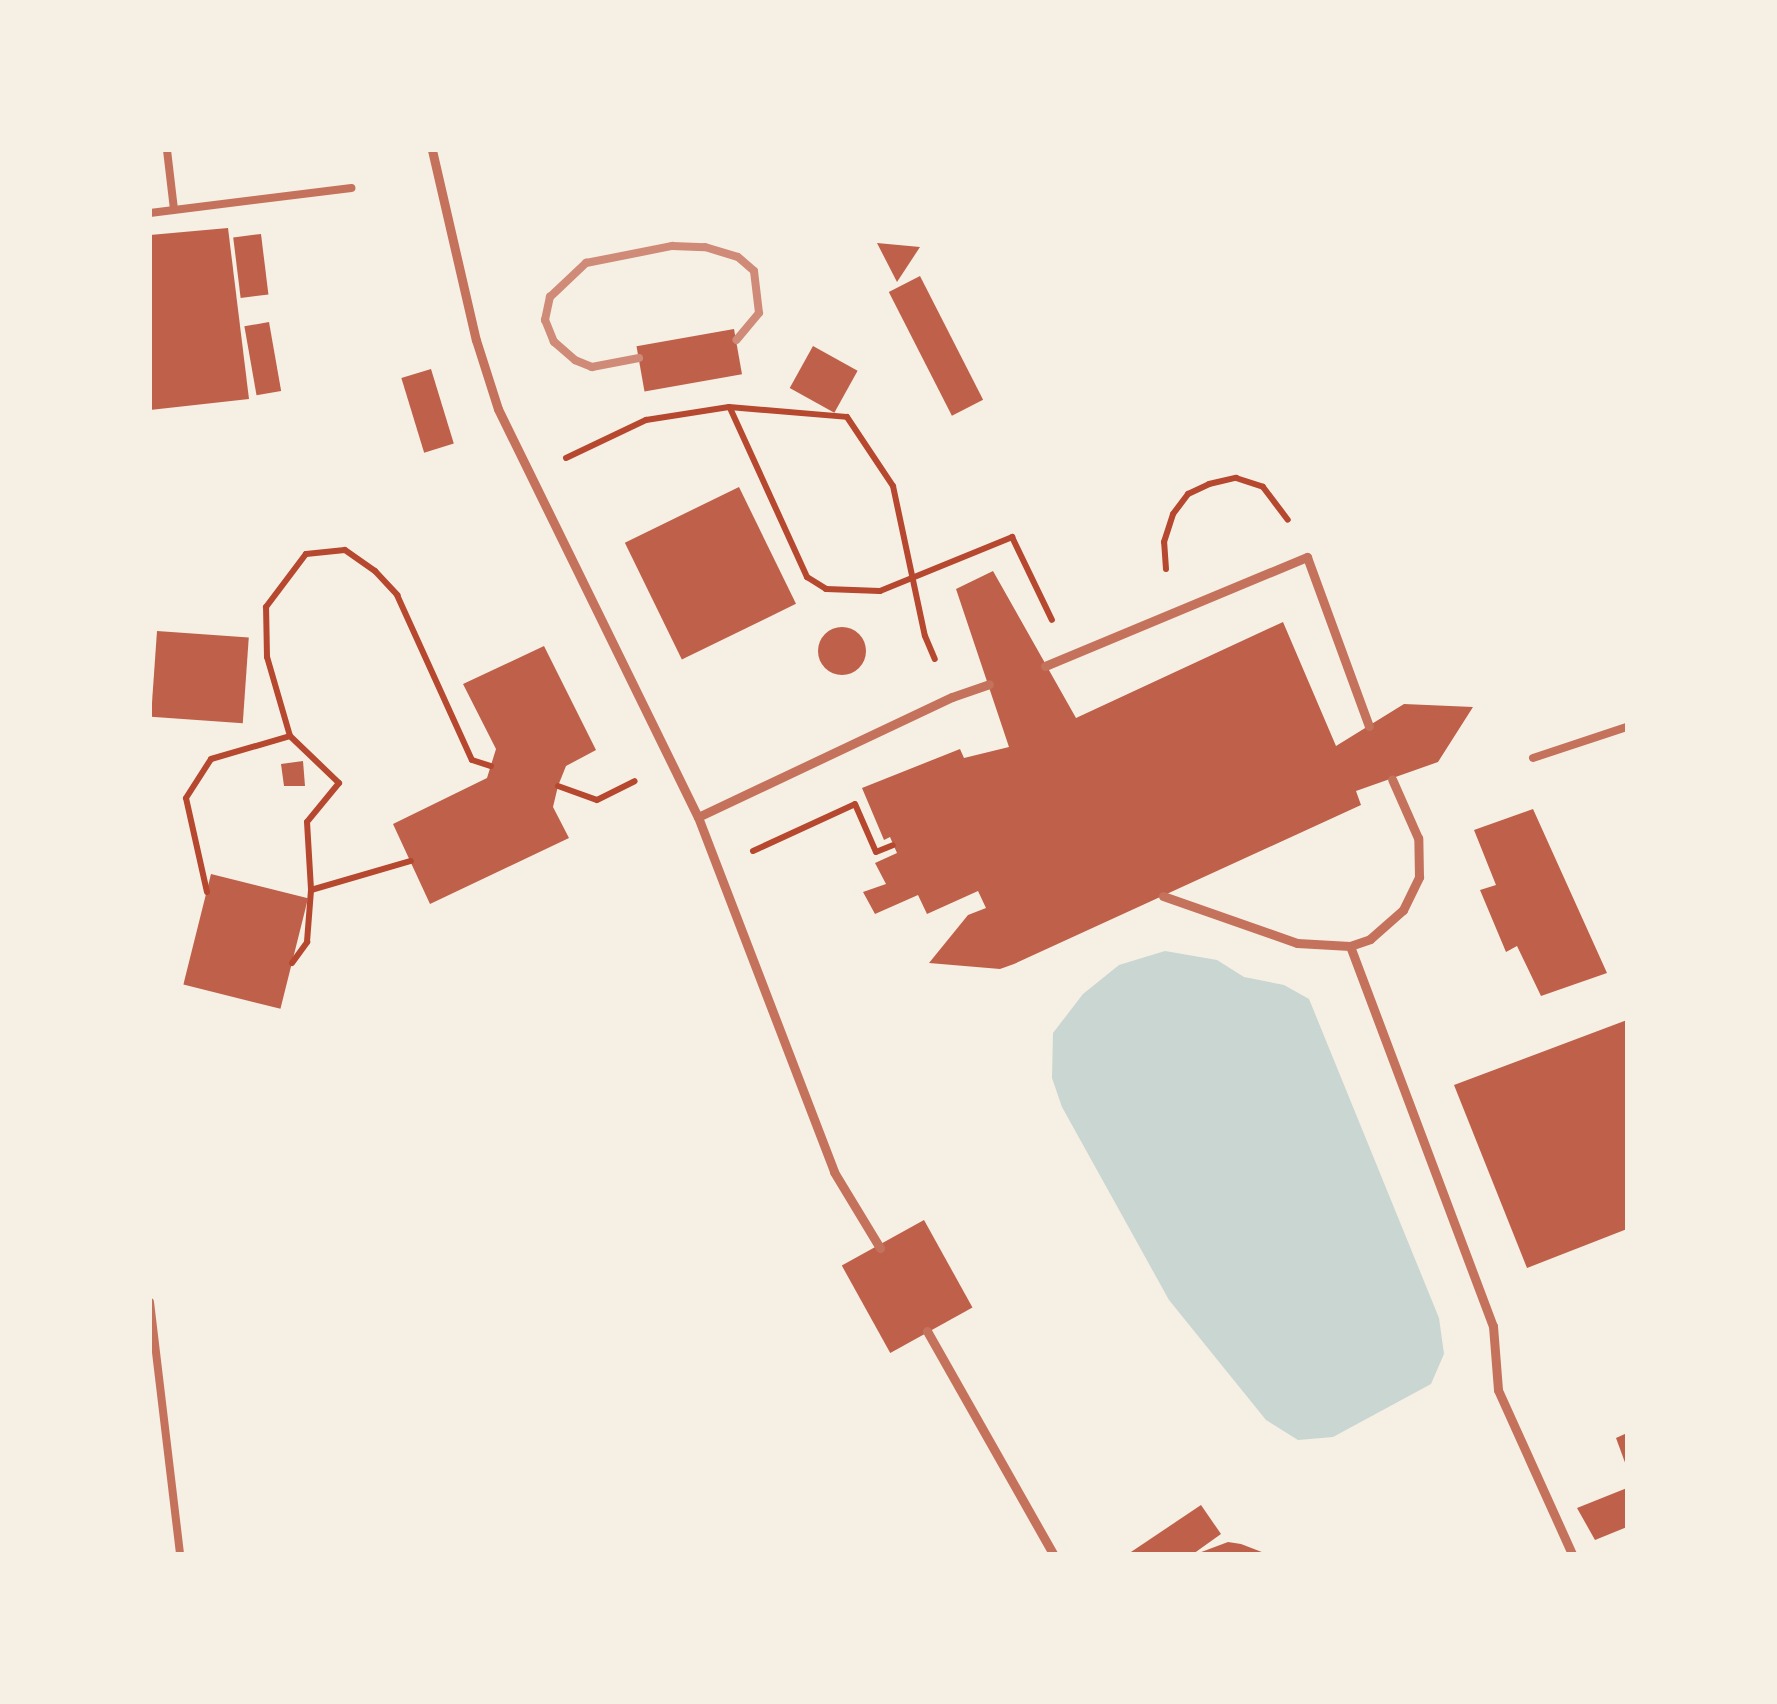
<!DOCTYPE html>
<style>
body{margin:0}
#map{position:relative;width:1777px;height:1704px;overflow:hidden;background:#f6efe4;font-family:Roboto,sans-serif}
div>[style]{position:absolute}
.water>*{inset:0;background:#c9d6d2}
.building>*{inset:0;background:#bf614a;transform-origin:0 0}
.round{border-radius:50%}
.path>*{height:6px;margin:-3px;padding:0 3px;transform-origin:3px;border-radius:3px;background:#b5482f}
.service>*{height:8px;margin:-4px;padding:0 4px;transform-origin:4px;border-radius:4px;background:#c5725c}
.pedestrian>*{height:9px;margin:-4.5px;padding:0 4.5px;transform-origin:4.5px;border-radius:4.5px;background:#c5725c}
.rail>*{height:8px;margin:-4px;padding:0 4px;transform-origin:4px;border-radius:4px;background:#cf8b77}
span{translate:-50% -50%;white-space:nowrap;text-align:center;line-height:1.15;-webkit-text-stroke:10px #f6efe4;paint-order:stroke}
.frame{position:absolute;inset:0;border:152px solid #f6efe4;pointer-events:none}
</style>
<div id="map">
<div class="water">
<div style="clip-path:polygon(1165px 951px,1217px 960px,1244px 977px,1284px 985px,1309px 999px,1439px 1318px,1444px 1354px,1431px 1384px,1333px 1437px,1298px 1440px,1266px 1420px,1169px 1300px,1062px 1107px,1052px 1078px,1053px 1033px,1083px 994px,1119px 965px)"></div>
</div>
<div class="building">
<div style="clip-path:polygon(228px 228px,249px 399px,150px 410px,150px 235px)"></div>
<div style="left:261px;top:234px;width:61px;height:28px;rotate:83deg"></div>
<div style="clip-path:polygon(877px 243px,920px 247px,897px 282px)"></div>
<div style="left:920px;top:276px;width:139px;height:35px;rotate:63deg"></div>
<div style="left:269px;top:322px;width:70px;height:25px;rotate:80deg"></div>
<div style="left:734px;top:329px;width:46px;height:99px;rotate:80deg"></div>
<div style="left:813px;top:346px;width:51px;height:48px;rotate:29deg"></div>
<div style="left:431px;top:369px;width:78px;height:31px;rotate:73deg"></div>
<div style="left:739px;top:487px;width:130px;height:127px;rotate:64deg"></div>
<div style="clip-path:polygon(993px 571px,1076px 718px,1283px 622px,1336px 746px,1404px 704px,1473px 707px,1438px 762px,1356px 791px,1361px 805px,1014px 964px,1000px 969px,929px 963px,968px 915px,986px 908px,978px 891px,927px 914px,918px 895px,875px 914px,863px 892px,886px 884px,875px 863px,897px 853px,890px 837px,884px 840px,862px 788px,960px 749px,964px 758px,1009px 747px,956px 589px)"></div>
<div class="round" style="left:818px;top:627px;width:48px;height:48px"></div>
<div style="left:157px;top:631px;width:92px;height:86px;rotate:4deg"></div>
<div style="clip-path:polygon(544px 646px,596px 750px,566px 766px,558px 786px,553px 807px,569px 838px,430px 904px,393px 824px,487px 778px,496px 749px,463px 684px)"></div>
<div style="clip-path:polygon(303px 761px,305px 786px,284px 786px,281px 764px)"></div>
<div style="clip-path:polygon(1533px 809px,1607px 973px,1541px 996px,1517px 946px,1506px 952px,1480px 890px,1496px 885px,1474px 830px)"></div>
<div style="left:211px;top:874px;width:100px;height:114px;rotate:14deg"></div>
<div style="clip-path:polygon(1627px 1020px,1627px 1229px,1527px 1268px,1454px 1085px)"></div>
<div style="left:924px;top:1220px;width:100px;height:94px;rotate:61deg"></div>
<div style="clip-path:polygon(1627px 1433px,1627px 1468px,1616px 1438px)"></div>
<div style="clip-path:polygon(1627px 1488px,1627px 1527px,1595px 1540px,1577px 1508px)"></div>
<div style="clip-path:polygon(1201px 1505px,1221px 1534px,1193px 1554px,1128px 1554px)"></div>
<div style="clip-path:polygon(1228px 1542px,1241px 1544px,1267px 1554px,1196px 1554px)"></div>
</div>
<div class="path">
<div style="left:730px;top:408px;width:186px;rotate:65.5deg"></div>
<div style="left:807px;top:577px;width:22px;rotate:32deg"></div>
<div style="left:826px;top:589px;width:54px;rotate:2.1deg"></div>
<div style="left:880px;top:591px;width:143px;rotate:-22.2deg"></div>
<div style="left:1012px;top:537px;width:92px;rotate:64.3deg"></div>
<div style="left:566px;top:458px;width:89px;rotate:-25.4deg"></div>
<div style="left:646px;top:420px;width:84px;rotate:-8.9deg"></div>
<div style="left:729px;top:407px;width:118px;rotate:4.8deg"></div>
<div style="left:847px;top:417px;width:83px;rotate:56.3deg"></div>
<div style="left:893px;top:486px;width:153px;rotate:78deg"></div>
<div style="left:925px;top:636px;width:25px;rotate:67deg"></div>
<div style="left:1166px;top:569px;width:27px;rotate:-94deg"></div>
<div style="left:1164px;top:542px;width:29px;rotate:-72deg"></div>
<div style="left:1173px;top:514px;width:25px;rotate:-53deg"></div>
<div style="left:1188px;top:494px;width:23px;rotate:-25deg"></div>
<div style="left:1209px;top:484px;width:28px;rotate:-13deg"></div>
<div style="left:1236px;top:478px;width:28px;rotate:18deg"></div>
<div style="left:1263px;top:487px;width:41px;rotate:52.9deg"></div>
<div style="left:290px;top:736px;width:68px;rotate:43.8deg"></div>
<div style="left:339px;top:783px;width:50px;rotate:129.4deg"></div>
<div style="left:307px;top:822px;width:68px;rotate:86.6deg"></div>
<div style="left:558px;top:786px;width:41px;rotate:19.7deg"></div>
<div style="left:597px;top:800px;width:42px;rotate:-26.6deg"></div>
<div style="left:753px;top:851px;width:112px;rotate:-24.7deg"></div>
<div style="left:855px;top:804px;width:52px;rotate:66.4deg"></div>
<div style="left:876px;top:852px;width:18px;rotate:-22deg"></div>
<div style="left:207px;top:892px;width:96px;rotate:-102.6deg"></div>
<div style="left:186px;top:798px;width:46px;rotate:-57.3deg"></div>
<div style="left:211px;top:759px;width:82px;rotate:-16.2deg"></div>
<div style="left:290px;top:736px;width:82px;rotate:-106.2deg"></div>
<div style="left:267px;top:657px;width:50px;rotate:-91.1deg"></div>
<div style="left:266px;top:607px;width:66px;rotate:-53deg"></div>
<div style="left:306px;top:554px;width:39px;rotate:-6deg"></div>
<div style="left:345px;top:550px;width:37px;rotate:35deg"></div>
<div style="left:375px;top:571px;width:33px;rotate:47deg"></div>
<div style="left:397px;top:595px;width:181px;rotate:65.6deg"></div>
<div style="left:472px;top:760px;width:20px;rotate:18deg"></div>
<div style="left:292px;top:963px;width:26px;rotate:-54deg"></div>
<div style="left:307px;top:942px;width:52px;rotate:-85.6deg"></div>
<div style="left:311px;top:890px;width:104px;rotate:-16.2deg"></div>
</div>
<div class="service">
<div style="left:167px;top:150px;width:60px;rotate:83.3deg"></div>
<div style="left:150px;top:213px;width:203px;rotate:-7.1deg"></div>
<div style="left:1533px;top:758px;width:99px;rotate:-18.3deg"></div>
<div style="left:150px;top:1302px;width:254px;rotate:83.2deg"></div>
</div>
<div class="pedestrian">
<div style="left:432px;top:150px;width:195px;rotate:77deg"></div>
<div style="left:476px;top:340px;width:72px;rotate:72.3deg"></div>
<div style="left:498px;top:409px;width:454px;rotate:63.9deg"></div>
<div style="left:698px;top:817px;width:380px;rotate:69deg"></div>
<div style="left:834px;top:1172px;width:89px;rotate:58.8deg"></div>
<div style="left:1045px;top:666px;width:284px;rotate:-22.6deg"></div>
<div style="left:1307px;top:557px;width:180px;rotate:69.9deg"></div>
<div style="left:698px;top:817px;width:281px;rotate:-25.3deg"></div>
<div style="left:952px;top:697px;width:39px;rotate:-19deg"></div>
<div style="left:1163px;top:896px;width:142px;rotate:19.3deg"></div>
<div style="left:1297px;top:943px;width:53px;rotate:3.2deg"></div>
<div style="left:1350px;top:946px;width:21px;rotate:-19deg"></div>
<div style="left:1370px;top:939px;width:44px;rotate:-41.3deg"></div>
<div style="left:1403px;top:910px;width:37px;rotate:-64deg"></div>
<div style="left:1419px;top:877px;width:39px;rotate:-91deg"></div>
<div style="left:1418px;top:838px;width:64px;rotate:-113.8deg"></div>
<div style="left:1350px;top:946px;width:406px;rotate:69.4deg"></div>
<div style="left:1493px;top:1326px;width:64px;rotate:85.5deg"></div>
<div style="left:1498px;top:1390px;width:180px;rotate:65.7deg"></div>
<div style="left:927px;top:1331px;width:256px;rotate:60.5deg"></div>
</div>
<div class="rail">
<div style="left:639px;top:358px;width:48px;rotate:169.2deg"></div>
<div style="left:592px;top:367px;width:18px;rotate:-158deg"></div>
<div style="left:575px;top:360px;width:28px;rotate:-139deg"></div>
<div style="left:554px;top:342px;width:24px;rotate:-112deg"></div>
<div style="left:545px;top:320px;width:24px;rotate:-78deg"></div>
<div style="left:550px;top:297px;width:50px;rotate:-43.4deg"></div>
<div style="left:586px;top:263px;width:88px;rotate:-11.2deg"></div>
<div style="left:672px;top:246px;width:33px;rotate:2deg"></div>
<div style="left:705px;top:247px;width:34px;rotate:17deg"></div>
<div style="left:738px;top:257px;width:21px;rotate:41deg"></div>
<div style="left:754px;top:271px;width:42px;rotate:83.2deg"></div>
<div style="left:759px;top:313px;width:35px;rotate:130deg"></div>
</div>
<div class="frame"></div>
</div>
